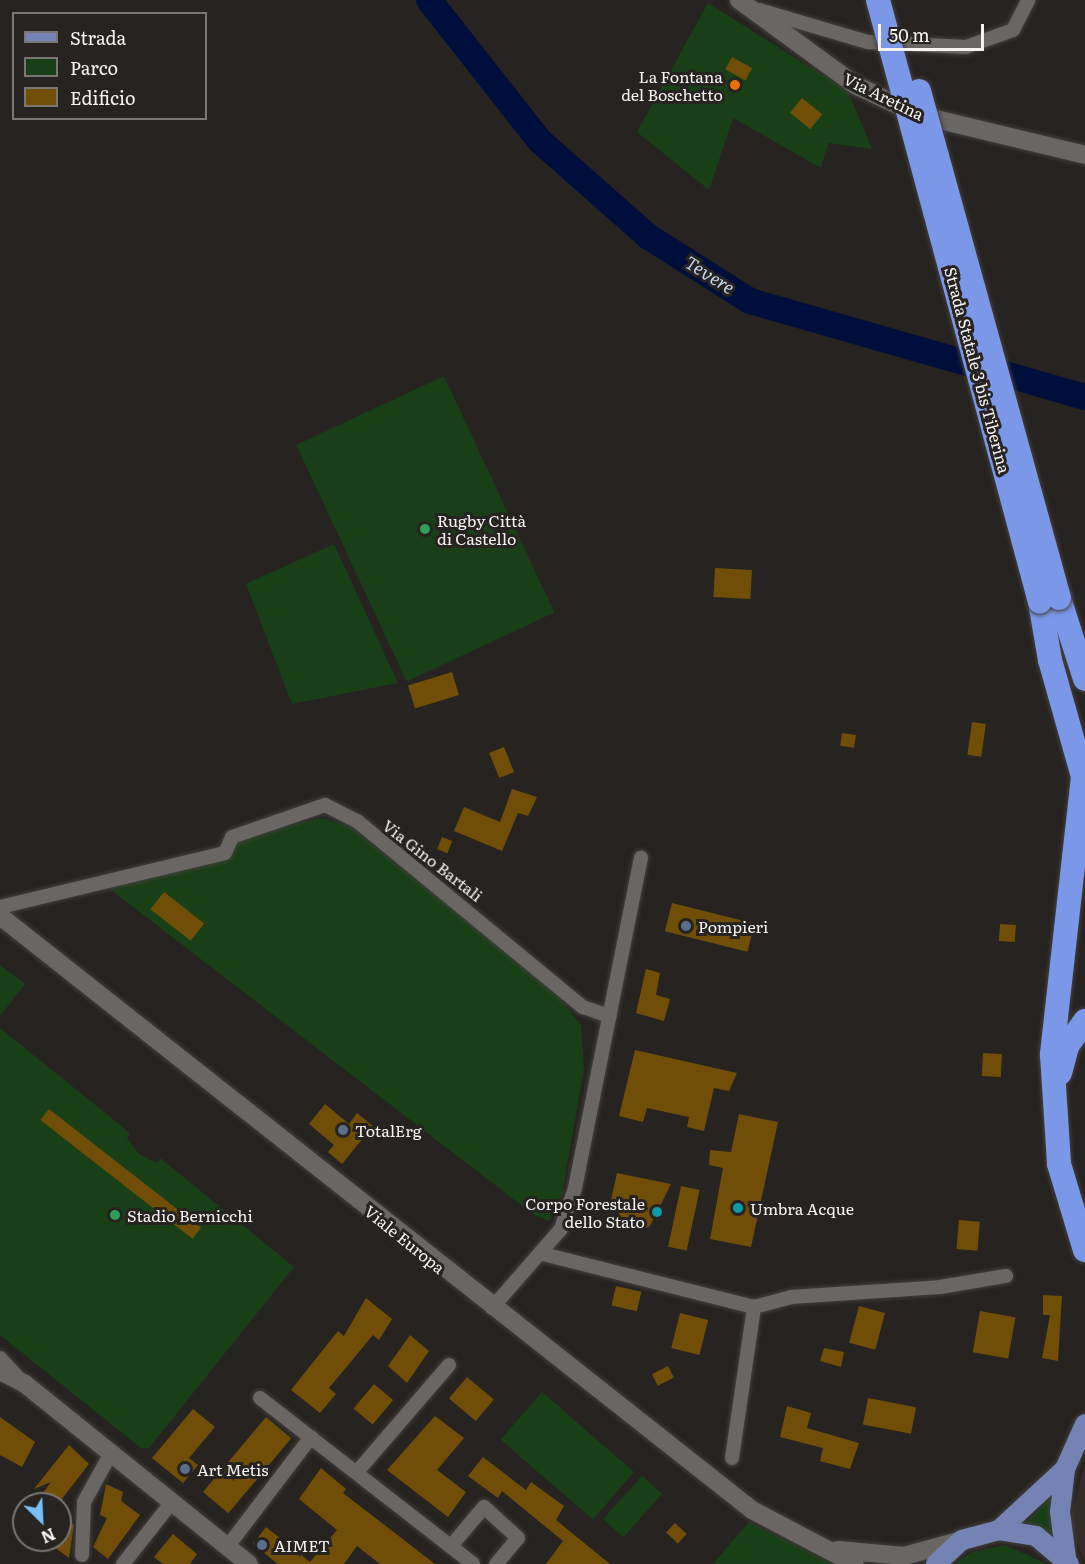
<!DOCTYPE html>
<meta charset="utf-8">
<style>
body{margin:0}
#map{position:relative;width:1085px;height:1564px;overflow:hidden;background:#262321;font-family:Literata,serif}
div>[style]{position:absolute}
.built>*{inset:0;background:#352c27}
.green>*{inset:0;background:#193f17;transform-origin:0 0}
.river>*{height:26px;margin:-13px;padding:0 13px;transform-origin:13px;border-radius:13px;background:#000e3b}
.building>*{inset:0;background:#704e08;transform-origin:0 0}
.roads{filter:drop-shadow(0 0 2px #423f3d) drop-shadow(0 0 2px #423f3d)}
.street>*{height:14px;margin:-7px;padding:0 7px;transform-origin:7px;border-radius:7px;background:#6a6664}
.secondary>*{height:18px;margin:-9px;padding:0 9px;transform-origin:9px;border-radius:9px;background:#6a6664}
.primary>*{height:20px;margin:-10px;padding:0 10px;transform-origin:10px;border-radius:10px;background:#7483b3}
.highway>*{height:24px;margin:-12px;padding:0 12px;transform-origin:12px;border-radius:12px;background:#7a97e8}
.bridges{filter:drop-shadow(0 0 2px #423f3d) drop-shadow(0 0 2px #423f3d)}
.highway-bridge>*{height:24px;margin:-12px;padding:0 12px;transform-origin:12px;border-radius:12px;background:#7a97e8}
.dots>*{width:16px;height:16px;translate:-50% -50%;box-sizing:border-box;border:3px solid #262321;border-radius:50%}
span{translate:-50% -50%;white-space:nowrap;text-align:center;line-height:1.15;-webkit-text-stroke:6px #262321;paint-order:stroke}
.poi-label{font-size:16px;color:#f5f3f1}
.right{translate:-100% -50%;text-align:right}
.left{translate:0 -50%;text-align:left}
.street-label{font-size:16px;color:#f5f3f1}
.water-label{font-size:18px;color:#c3d5f5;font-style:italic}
.legend{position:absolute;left:12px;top:12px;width:195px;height:108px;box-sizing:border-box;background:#262321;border:2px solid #797674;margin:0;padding:8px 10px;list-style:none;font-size:18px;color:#f5f3f1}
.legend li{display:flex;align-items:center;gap:12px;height:30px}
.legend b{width:30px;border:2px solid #797674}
.north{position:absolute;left:12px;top:1492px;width:60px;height:60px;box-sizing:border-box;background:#262321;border:2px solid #797674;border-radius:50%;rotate:156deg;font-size:16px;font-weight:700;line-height:24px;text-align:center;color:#f5f3f1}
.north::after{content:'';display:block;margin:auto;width:21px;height:27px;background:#77bff7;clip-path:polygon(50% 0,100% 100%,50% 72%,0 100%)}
.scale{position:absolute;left:878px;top:24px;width:106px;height:27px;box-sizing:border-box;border:3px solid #f5f3f1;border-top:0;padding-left:8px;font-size:18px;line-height:21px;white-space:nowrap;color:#f5f3f1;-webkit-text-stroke:4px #262321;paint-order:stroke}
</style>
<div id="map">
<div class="built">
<div style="clip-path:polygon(1085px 1462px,1085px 1561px,1069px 1526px)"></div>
</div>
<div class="green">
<div style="clip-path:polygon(708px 3px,848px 91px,872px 149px,828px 143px,821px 168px,733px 118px,709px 190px,637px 132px)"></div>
<div style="left:444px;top:376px;width:261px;height:163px;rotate:65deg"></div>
<div style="clip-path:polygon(334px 544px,398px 683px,292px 704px,246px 584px)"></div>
<div style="clip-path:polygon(323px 818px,349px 826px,550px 986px,581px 1025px,584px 1069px,562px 1195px,549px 1221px,534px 1215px,107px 887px,270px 829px)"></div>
<div style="clip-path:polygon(0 965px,25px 984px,0 1016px)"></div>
<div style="clip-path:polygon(0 1028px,130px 1133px,127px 1138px,139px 1154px,157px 1163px,160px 1158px,294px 1267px,149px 1448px,141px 1448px,0 1335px)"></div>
<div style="left:542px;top:1392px;width:122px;height:63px;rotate:41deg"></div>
<div style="left:642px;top:1476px;width:27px;height:58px;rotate:42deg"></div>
<div style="clip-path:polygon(1056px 1490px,1051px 1514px,1052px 1536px,1026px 1523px)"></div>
<div style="clip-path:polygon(749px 1522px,829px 1562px,834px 1564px,713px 1564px)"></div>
<div style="clip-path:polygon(1005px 1545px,1047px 1564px,954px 1564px,972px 1552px)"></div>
</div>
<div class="river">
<div style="left:429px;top:0;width:179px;rotate:51.8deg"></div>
<div style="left:540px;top:141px;width:145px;rotate:41.4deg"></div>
<div style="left:649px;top:237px;width:120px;rotate:32.4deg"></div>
<div style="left:750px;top:301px;width:348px;rotate:16deg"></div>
</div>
<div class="building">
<div style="left:732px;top:57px;width:23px;height:14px;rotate:29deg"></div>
<div style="left:802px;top:98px;width:26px;height:19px;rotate:39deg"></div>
<div style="left:715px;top:568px;width:37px;height:29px;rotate:3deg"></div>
<div style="left:452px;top:672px;width:24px;height:46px;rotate:73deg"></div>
<div style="left:972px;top:722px;width:14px;height:33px;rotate:8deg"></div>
<div style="left:842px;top:733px;width:14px;height:13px;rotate:8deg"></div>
<div style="left:504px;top:747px;width:27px;height:16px;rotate:68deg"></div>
<div style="clip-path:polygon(512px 789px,537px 797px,528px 816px,518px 813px,502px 851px,454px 831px,464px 807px,500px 822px)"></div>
<div style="left:442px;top:837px;width:11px;height:13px;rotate:22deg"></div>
<div style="left:164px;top:892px;width:51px;height:22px;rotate:38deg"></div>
<div style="left:672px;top:903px;width:85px;height:29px;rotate:14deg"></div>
<div style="left:1000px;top:924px;width:16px;height:17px;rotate:4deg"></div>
<div style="clip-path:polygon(646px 969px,660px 973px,656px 995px,670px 999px,664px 1021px,636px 1013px)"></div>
<div style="clip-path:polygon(635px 1050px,737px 1073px,729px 1091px,714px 1088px,704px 1131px,687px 1127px,689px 1117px,647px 1108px,643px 1122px,619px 1116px)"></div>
<div style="left:983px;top:1053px;width:19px;height:23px;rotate:3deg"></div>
<div style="clip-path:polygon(325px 1104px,349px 1124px,357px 1113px,373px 1126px,342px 1164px,328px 1152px,334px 1145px,309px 1124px)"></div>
<div style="left:49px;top:1109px;width:193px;height:14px;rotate:38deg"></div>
<div style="clip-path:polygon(739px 1114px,778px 1122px,751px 1247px,710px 1239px,723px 1168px,709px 1165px,710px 1150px,731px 1152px)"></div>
<div style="clip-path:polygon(617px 1173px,671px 1184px,650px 1226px,641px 1231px,627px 1228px,611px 1200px)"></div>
<div style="left:681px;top:1186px;width:19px;height:62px;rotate:12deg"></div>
<div style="left:959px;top:1220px;width:21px;height:29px;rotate:5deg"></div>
<div style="left:616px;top:1286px;width:26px;height:20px;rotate:13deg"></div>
<div style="clip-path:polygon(1043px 1295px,1062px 1296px,1058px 1361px,1042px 1358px,1050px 1315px,1043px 1315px)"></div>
<div style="clip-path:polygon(366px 1298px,392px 1319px,379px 1340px,373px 1335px,329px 1388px,336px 1394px,320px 1413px,291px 1390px,338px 1331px,344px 1336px)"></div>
<div style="left:859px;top:1306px;width:27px;height:38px;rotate:15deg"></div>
<div style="left:980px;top:1311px;width:36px;height:42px;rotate:10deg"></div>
<div style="left:680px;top:1313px;width:29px;height:36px;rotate:14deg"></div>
<div style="clip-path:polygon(410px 1335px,429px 1351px,407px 1383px,388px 1366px)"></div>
<div style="clip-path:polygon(824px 1348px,844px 1352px,841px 1367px,820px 1361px)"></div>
<div style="left:668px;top:1366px;width:13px;height:18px;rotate:63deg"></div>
<div style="left:467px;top:1377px;width:35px;height:28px;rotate:40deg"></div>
<div style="left:374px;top:1384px;width:25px;height:32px;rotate:40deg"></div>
<div style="left:868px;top:1398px;width:49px;height:27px;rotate:11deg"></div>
<div style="clip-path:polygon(787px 1406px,811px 1413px,807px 1428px,859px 1443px,850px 1469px,820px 1461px,823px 1448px,780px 1437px)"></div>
<div style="clip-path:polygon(193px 1409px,215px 1427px,189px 1458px,198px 1465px,183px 1483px,152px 1458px)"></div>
<div style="clip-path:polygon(435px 1416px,464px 1438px,437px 1470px,466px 1492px,448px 1517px,387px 1470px)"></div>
<div style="clip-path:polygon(0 1417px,35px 1442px,22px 1467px,0 1455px)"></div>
<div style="left:266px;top:1417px;width:33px;height:98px;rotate:40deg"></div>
<div style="clip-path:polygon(69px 1445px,89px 1464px,58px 1504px,35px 1504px,51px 1482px,34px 1489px)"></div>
<div style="clip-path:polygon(483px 1457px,526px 1490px,531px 1482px,564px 1506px,556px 1520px,610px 1564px,546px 1564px,563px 1541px,502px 1491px,498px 1498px,468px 1476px)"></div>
<div style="clip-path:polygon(321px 1468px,346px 1489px,343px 1493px,435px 1564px,380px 1564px,357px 1546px,344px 1564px,278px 1564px,253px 1544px,266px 1527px,310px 1562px,337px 1530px,299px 1499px)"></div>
<div style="clip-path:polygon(106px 1484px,123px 1492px,121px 1501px,140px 1515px,108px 1559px,93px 1547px,107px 1518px,100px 1515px)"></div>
<div style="clip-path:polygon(60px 1512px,74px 1525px,69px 1558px,45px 1540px,60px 1540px)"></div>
<div style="left:675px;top:1523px;width:16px;height:13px;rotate:43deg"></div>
<div style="clip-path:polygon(173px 1534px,197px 1554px,190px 1564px,163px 1564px,154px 1557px)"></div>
</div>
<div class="roads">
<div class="street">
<div style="left:759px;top:10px;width:114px;rotate:16.4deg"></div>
<div style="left:868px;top:42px;width:98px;rotate:2.9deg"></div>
<div style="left:966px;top:47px;width:50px;rotate:-19.9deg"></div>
<div style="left:1013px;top:30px;width:34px;rotate:-63deg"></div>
<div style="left:0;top:907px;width:231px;rotate:-13.5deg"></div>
<div style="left:225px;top:853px;width:17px;rotate:-66deg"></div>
<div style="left:232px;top:837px;width:98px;rotate:-19deg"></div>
<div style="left:325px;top:805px;width:36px;rotate:27deg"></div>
<div style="left:357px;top:821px;width:293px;rotate:39.5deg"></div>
<div style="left:583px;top:1007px;width:28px;rotate:19deg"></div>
<div style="left:543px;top:1254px;width:218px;rotate:14.1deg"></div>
<div style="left:754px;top:1307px;width:38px;rotate:-15deg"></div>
<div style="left:791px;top:1297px;width:149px;rotate:-3.8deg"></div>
<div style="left:940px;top:1287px;width:67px;rotate:-9.5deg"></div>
<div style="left:492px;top:1308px;width:105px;rotate:-48.9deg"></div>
<div style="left:561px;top:1229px;width:43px;rotate:-71.1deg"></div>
<div style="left:575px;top:1188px;width:337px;rotate:-78.7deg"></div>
<div style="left:0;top:1358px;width:25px;rotate:47deg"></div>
<div style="left:260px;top:1398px;width:270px;rotate:37.9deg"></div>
<div style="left:732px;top:1458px;width:153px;rotate:-81.7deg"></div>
<div style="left:357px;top:1472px;width:141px;rotate:-49.3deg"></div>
<div style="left:228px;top:1546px;width:137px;rotate:-52.7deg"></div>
<div style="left:451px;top:1546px;width:51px;rotate:-49.8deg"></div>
<div style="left:484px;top:1507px;width:46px;rotate:42.4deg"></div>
<div style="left:518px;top:1538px;width:34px;rotate:130deg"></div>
<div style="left:82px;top:1555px;width:53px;rotate:-87.8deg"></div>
<div style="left:84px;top:1502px;width:56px;rotate:-61.1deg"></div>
<div style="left:123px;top:1564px;width:79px;rotate:-51.7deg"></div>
</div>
<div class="secondary">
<div style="left:739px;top:0;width:144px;rotate:36.2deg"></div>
<div style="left:855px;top:85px;width:71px;rotate:25.1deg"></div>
<div style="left:919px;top:115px;width:171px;rotate:13.5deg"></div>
<div style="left:0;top:916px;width:958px;rotate:38.3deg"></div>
<div style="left:752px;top:1510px;width:116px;rotate:27.7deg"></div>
<div style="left:0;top:1371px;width:28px;rotate:27deg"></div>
<div style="left:25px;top:1384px;width:287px;rotate:38.8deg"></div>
<div style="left:838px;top:1550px;width:66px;rotate:5.2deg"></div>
<div style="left:904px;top:1556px;width:60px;rotate:-15.4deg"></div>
</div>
<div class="primary">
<div style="left:999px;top:1530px;width:90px;rotate:-42.7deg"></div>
<div style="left:1066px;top:1558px;width:46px;rotate:-97.4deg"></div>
<div style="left:1060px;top:1512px;width:43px;rotate:-83.4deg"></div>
<div style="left:1065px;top:1469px;width:49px;rotate:-66deg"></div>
<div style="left:936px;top:1564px;width:35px;rotate:-43deg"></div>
<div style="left:962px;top:1540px;width:38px;rotate:-15deg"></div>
<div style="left:999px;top:1530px;width:37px;rotate:9deg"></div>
<div style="left:1036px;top:1536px;width:43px;rotate:40.3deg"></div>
</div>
<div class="highway">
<div style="left:1059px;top:598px;width:85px;rotate:72.2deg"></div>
<div style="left:1040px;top:602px;width:59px;rotate:80.2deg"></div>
<div style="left:1050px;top:660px;width:122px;rotate:74.2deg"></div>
<div style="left:1083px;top:777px;width:280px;rotate:96.4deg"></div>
<div style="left:1052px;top:1055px;width:109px;rotate:86.3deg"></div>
<div style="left:1059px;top:1164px;width:90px;rotate:73.2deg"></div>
<div style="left:1060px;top:1073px;width:28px;rotate:-75deg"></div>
<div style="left:1067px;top:1046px;width:31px;rotate:-54deg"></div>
</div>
</div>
<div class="bridges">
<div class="highway-bridge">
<div style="left:878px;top:0;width:623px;rotate:74.94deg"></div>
<div style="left:919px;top:91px;width:526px;rotate:74.56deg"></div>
</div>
</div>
<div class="dots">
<div style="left:735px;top:85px;background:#e8710a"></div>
<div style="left:425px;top:529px;background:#2e9e5b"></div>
<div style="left:686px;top:926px;background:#5c6f8a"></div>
<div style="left:343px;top:1130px;background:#5c6f8a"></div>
<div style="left:738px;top:1208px;background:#0f9aa8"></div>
<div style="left:657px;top:1212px;background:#0f9aa8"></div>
<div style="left:115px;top:1215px;background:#2e9e5b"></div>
<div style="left:185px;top:1469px;background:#5c6f8a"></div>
<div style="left:262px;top:1545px;background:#5c6f8a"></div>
</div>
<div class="poi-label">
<span class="right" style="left:723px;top:85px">La Fontana<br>del Boschetto</span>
<span class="left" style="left:437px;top:529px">Rugby Città<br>di Castello</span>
<span class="left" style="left:698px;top:926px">Pompieri</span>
<span class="left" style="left:355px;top:1130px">TotalErg</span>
<span class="right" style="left:645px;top:1212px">Corpo Forestale<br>dello Stato</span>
<span class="left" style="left:750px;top:1208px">Umbra Acque</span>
<span class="left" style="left:127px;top:1215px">Stadio Bernicchi</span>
<span class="left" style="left:197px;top:1469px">Art Metis</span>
<span class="left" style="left:274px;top:1545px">AIMET</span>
</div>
<div class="street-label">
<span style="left:884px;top:96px;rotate:26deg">Via Aretina</span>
<span style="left:978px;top:370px;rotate:75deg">Strada Statale 3 bis Tiberina</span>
<span style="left:433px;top:860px;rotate:38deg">Via Gino Bartali</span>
<span style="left:405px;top:1239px;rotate:39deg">Viale Europa</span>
</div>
<div class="water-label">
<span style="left:710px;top:275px;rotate:32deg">Tevere</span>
</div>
<ul class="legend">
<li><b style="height:8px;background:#7483b3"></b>Strada</li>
<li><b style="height:16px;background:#193f17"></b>Parco</li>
<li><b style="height:16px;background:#704e08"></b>Edificio</li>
</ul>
<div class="north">N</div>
<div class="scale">50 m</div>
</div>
